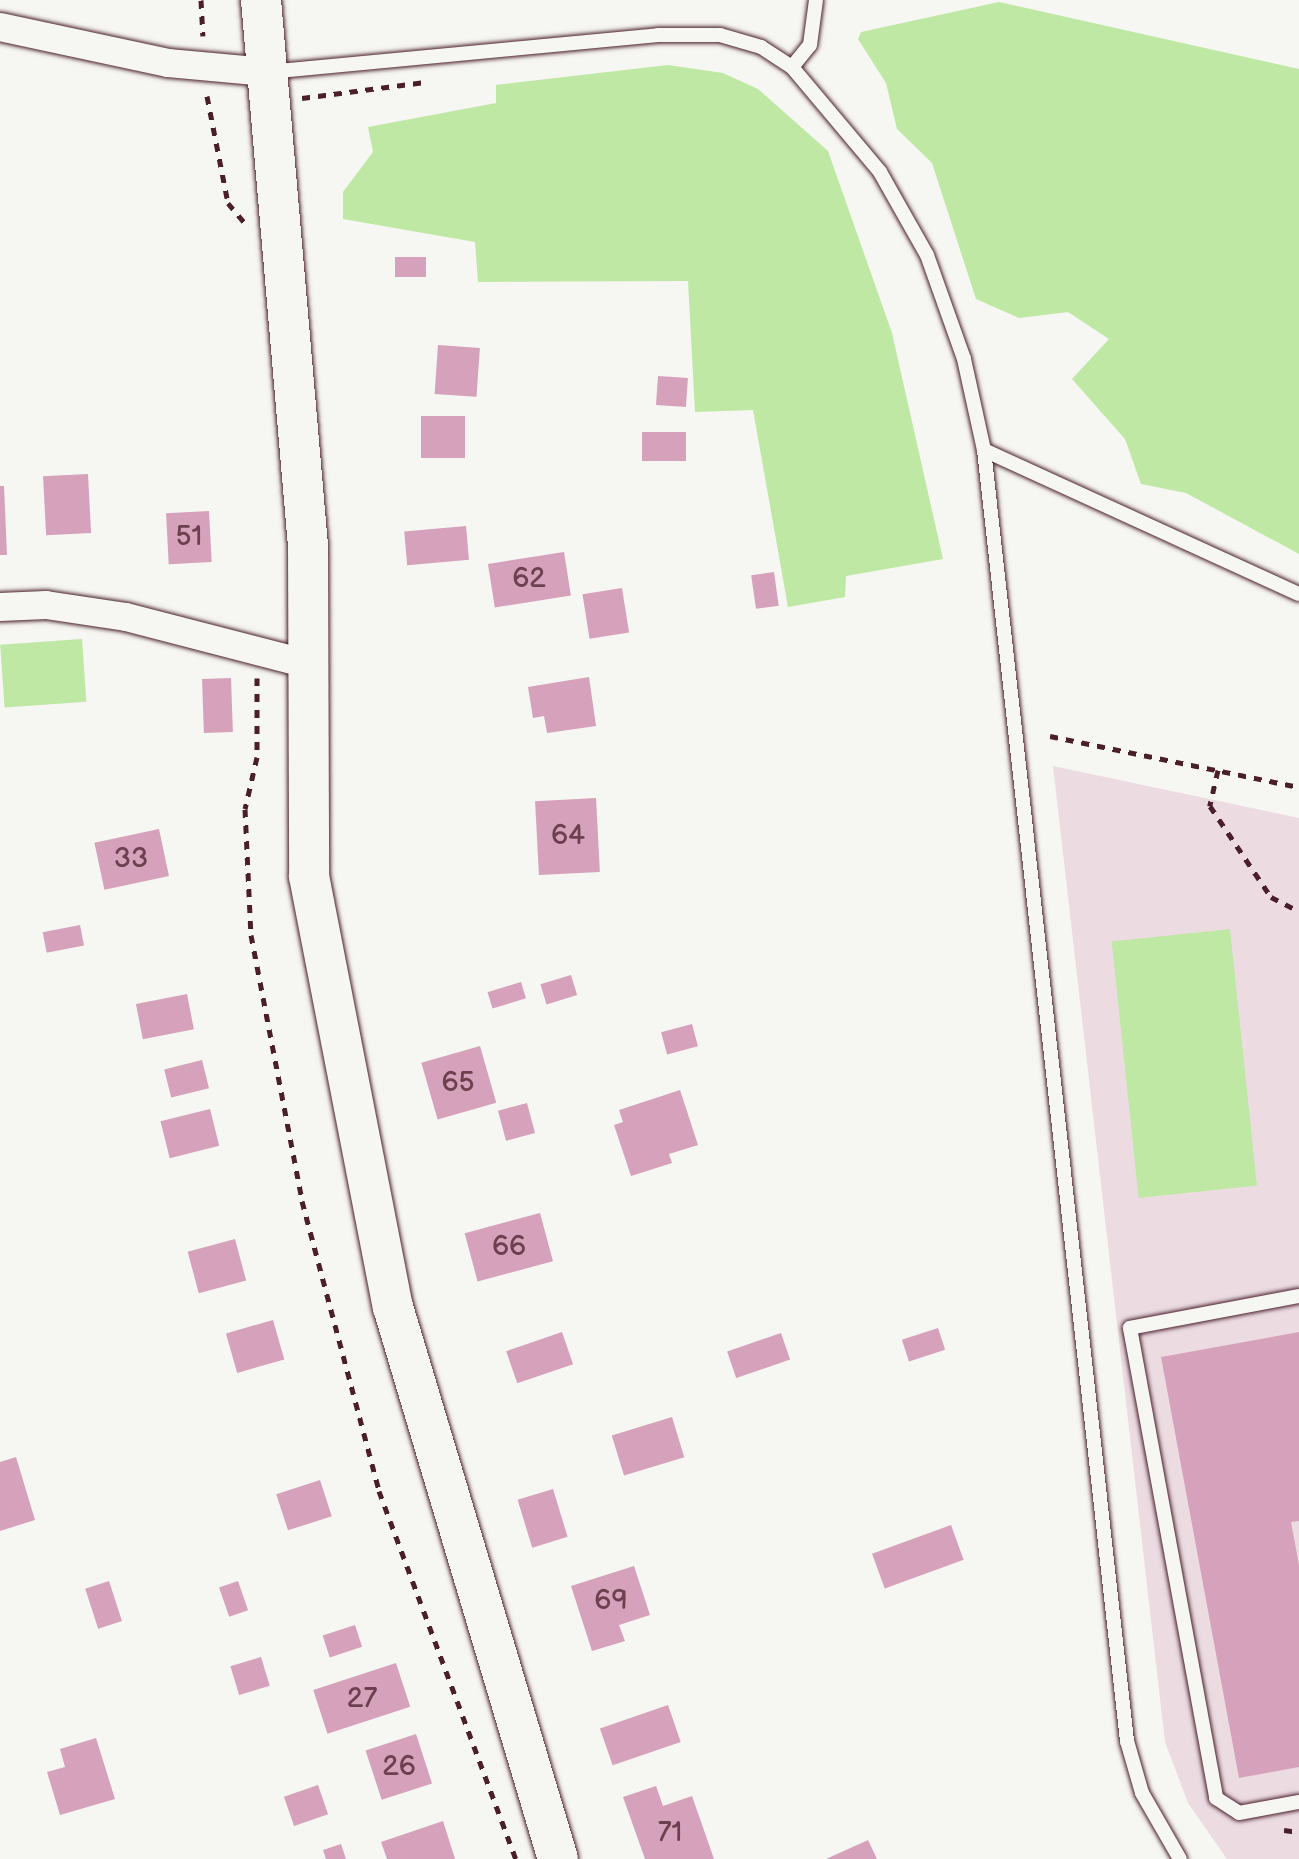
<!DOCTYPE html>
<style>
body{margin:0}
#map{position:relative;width:1299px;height:1859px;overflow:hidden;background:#f6f6f2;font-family:"Balsamiq Sans",sans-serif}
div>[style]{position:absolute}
.built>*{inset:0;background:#ecdce2}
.green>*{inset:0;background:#bfe8a4;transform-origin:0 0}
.building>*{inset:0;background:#d5a1bb;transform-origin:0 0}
.path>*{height:5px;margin-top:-2.5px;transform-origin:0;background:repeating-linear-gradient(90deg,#4a1f2b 0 8px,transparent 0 16px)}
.roads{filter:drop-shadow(0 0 2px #4a1f2b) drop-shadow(0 0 2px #4a1f2b)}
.lane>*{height:14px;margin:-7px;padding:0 7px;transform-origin:7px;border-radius:7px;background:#f6f6f2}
.street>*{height:28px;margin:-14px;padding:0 14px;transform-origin:14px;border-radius:14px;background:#f6f6f2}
.secondary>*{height:40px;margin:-20px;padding:0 20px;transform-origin:20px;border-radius:20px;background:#f6f6f2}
span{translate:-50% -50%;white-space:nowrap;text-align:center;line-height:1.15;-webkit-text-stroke:8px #f6f6f2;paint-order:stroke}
.number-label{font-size:28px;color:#6d404f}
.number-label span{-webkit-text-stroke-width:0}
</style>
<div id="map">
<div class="built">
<div style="clip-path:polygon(1053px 766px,1299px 818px,1299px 1859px,1227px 1859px,1188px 1803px,1165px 1742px)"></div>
</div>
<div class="green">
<div style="clip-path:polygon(999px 2px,1299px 69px,1299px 554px,1186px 493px,1141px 484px,1125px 439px,1072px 379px,1109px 339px,1068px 312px,1019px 318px,976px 299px,932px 163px,897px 129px,886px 83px,858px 39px,861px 32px)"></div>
<div style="clip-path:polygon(668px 65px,723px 73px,758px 89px,828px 151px,892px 333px,943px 559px,846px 576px,845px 597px,788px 607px,753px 410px,695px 412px,688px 281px,478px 282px,475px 242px,343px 219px,343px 192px,373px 152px,368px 127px,496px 103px,496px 85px)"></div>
<div style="left:82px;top:639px;width:63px;height:82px;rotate:86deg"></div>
<div style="left:1230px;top:929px;width:258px;height:119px;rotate:84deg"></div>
</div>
<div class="building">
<div style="left:395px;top:257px;width:31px;height:20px"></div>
<div style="left:438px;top:345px;width:42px;height:49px;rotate:4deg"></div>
<div style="left:658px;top:376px;width:30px;height:29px;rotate:4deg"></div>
<div style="left:421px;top:416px;width:44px;height:42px"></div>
<div style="left:642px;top:432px;width:44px;height:29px"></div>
<div style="left:88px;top:474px;width:59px;height:45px;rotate:87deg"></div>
<div style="clip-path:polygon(0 486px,4px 486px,7px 555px,0 555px)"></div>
<div style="left:209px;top:511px;width:51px;height:43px;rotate:87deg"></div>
<div style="left:466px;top:526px;width:34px;height:62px;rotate:85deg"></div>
<div style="left:564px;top:552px;width:44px;height:77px;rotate:81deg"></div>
<div style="left:774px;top:572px;width:34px;height:23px;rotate:82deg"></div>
<div style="left:622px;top:588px;width:45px;height:40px;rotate:81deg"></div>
<div style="clip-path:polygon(589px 677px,596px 726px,547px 733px,544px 716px,533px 718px,528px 687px)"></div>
<div style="left:231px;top:678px;width:54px;height:29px;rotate:88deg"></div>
<div style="left:596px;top:798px;width:74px;height:61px;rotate:87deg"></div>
<div style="left:159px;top:829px;width:48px;height:66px;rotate:78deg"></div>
<div style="left:80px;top:925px;width:21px;height:38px;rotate:79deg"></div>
<div style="left:571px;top:975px;width:21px;height:32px;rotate:73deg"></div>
<div style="left:521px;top:982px;width:17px;height:35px;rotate:73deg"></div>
<div style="left:187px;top:994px;width:36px;height:52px;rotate:79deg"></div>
<div style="left:692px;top:1024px;width:23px;height:32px;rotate:75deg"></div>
<div style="left:480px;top:1046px;width:59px;height:61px;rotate:74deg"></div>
<div style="left:202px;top:1060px;width:29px;height:39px;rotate:76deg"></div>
<div style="clip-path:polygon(680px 1090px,698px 1145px,669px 1154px,672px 1163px,631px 1176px,614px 1125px,623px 1122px,619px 1110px)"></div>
<div style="left:527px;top:1103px;width:31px;height:30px;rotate:75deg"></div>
<div style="left:210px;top:1109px;width:38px;height:51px;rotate:76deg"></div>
<div style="left:540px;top:1213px;width:50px;height:78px;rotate:75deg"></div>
<div style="left:235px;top:1239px;width:43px;height:49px;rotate:75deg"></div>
<div style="left:273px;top:1320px;width:41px;height:49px;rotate:74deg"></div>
<div style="left:938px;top:1328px;width:23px;height:38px;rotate:72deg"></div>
<div style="left:562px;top:1332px;width:34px;height:59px;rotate:71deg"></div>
<div style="clip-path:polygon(1299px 1332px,1299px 1521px,1291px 1522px,1299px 1565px,1299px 1767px,1239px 1778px,1161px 1357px)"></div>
<div style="left:781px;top:1333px;width:28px;height:57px;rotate:71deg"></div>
<div style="left:672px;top:1417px;width:42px;height:63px;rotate:73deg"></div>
<div style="clip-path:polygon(16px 1457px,35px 1520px,0 1531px,0 1462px)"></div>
<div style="left:320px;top:1480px;width:38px;height:46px;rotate:72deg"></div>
<div style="left:553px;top:1489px;width:50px;height:37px;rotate:73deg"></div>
<div style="left:951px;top:1525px;width:37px;height:84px;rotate:70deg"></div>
<div style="clip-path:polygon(634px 1566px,650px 1615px,619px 1625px,625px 1641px,592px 1651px,571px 1586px)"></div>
<div style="left:109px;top:1581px;width:42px;height:25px;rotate:72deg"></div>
<div style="left:238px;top:1581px;width:31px;height:20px;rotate:71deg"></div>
<div style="left:355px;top:1625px;width:23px;height:34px;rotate:72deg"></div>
<div style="left:261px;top:1657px;width:30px;height:32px;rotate:73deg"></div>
<div style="left:396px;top:1663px;width:46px;height:87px;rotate:72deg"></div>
<div style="left:668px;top:1705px;width:39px;height:72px;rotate:71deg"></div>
<div style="left:416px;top:1734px;width:52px;height:53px;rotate:72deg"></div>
<div style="clip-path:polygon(96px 1738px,115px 1799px,60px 1815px,47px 1772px,65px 1767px,60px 1749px)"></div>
<div style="left:318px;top:1785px;width:31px;height:36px;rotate:71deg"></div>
<div style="clip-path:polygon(656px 1786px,663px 1806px,692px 1796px,714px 1859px,645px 1859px,623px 1797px)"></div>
<div style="clip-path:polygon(443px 1821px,455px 1859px,387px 1859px,381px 1842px)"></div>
<div style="clip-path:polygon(868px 1840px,877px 1859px,826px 1859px)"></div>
<div style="clip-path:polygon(341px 1844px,346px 1859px,326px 1859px,323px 1850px)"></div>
</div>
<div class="path">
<div style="left:201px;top:0;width:36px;rotate:87deg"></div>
<div style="left:207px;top:96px;width:109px;rotate:78.9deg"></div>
<div style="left:228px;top:203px;width:25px;rotate:50deg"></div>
<div style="left:302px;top:98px;width:124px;rotate:-7.4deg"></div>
<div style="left:257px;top:678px;width:79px;rotate:90deg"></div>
<div style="left:257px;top:757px;width:53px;rotate:103deg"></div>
<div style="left:245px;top:809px;width:126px;rotate:87.3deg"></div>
<div style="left:251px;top:935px;width:271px;rotate:79.1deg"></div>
<div style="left:302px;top:1201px;width:300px;rotate:75.1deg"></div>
<div style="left:379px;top:1491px;width:393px;rotate:69.6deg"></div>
<div style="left:1050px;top:736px;width:254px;rotate:11.6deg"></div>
<div style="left:1218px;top:770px;width:37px;rotate:103deg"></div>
<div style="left:1210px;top:806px;width:110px;rotate:56.2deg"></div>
<div style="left:1271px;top:897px;width:31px;rotate:27deg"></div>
<div style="left:1284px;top:1830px;width:15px;rotate:8deg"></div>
</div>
<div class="roads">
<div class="lane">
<div style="left:792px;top:67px;width:28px;rotate:-51deg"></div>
<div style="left:810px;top:45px;width:45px;rotate:-82.4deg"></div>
<div style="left:268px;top:72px;width:392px;rotate:-5.4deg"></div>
<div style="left:658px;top:35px;width:62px"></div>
<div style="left:720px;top:35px;width:43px;rotate:16.3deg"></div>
<div style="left:761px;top:47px;width:37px;rotate:33deg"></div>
<div style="left:792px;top:67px;width:137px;rotate:50deg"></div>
<div style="left:880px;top:172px;width:95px;rotate:60.5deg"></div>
<div style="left:927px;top:255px;width:110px;rotate:70.4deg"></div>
<div style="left:964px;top:359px;width:93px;rotate:77.6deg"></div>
<div style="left:984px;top:450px;width:1299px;rotate:83.68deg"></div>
<div style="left:1127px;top:1741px;width:54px;rotate:73.9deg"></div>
<div style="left:1142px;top:1793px;width:76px;rotate:60.1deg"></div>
<div style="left:984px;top:450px;width:346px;rotate:24.6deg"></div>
<div style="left:1299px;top:1296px;width:172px;rotate:169.3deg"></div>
<div style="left:1130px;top:1328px;width:478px;rotate:79.6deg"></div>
<div style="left:1216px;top:1798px;width:27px;rotate:33deg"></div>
<div style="left:1239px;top:1813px;width:61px;rotate:-10.4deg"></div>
</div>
<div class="street">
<div style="left:0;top:27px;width:172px;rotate:12.1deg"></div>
<div style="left:168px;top:63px;width:99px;rotate:5.2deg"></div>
<div style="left:0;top:607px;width:46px;rotate:-2.5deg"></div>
<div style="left:46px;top:605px;width:81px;rotate:8.5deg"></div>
<div style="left:126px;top:617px;width:188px;rotate:14.5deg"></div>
</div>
<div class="secondary">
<div style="left:261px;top:0;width:548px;rotate:85.08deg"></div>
<div style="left:308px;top:546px;width:330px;rotate:89.8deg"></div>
<div style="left:309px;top:876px;width:439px;rotate:79deg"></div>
<div style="left:393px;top:1307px;width:576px;rotate:73.36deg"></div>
</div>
</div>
<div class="number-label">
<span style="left:189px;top:537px">51</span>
<span style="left:529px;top:579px">62</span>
<span style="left:568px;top:836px">64</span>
<span style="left:131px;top:859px">33</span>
<span style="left:458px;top:1083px">65</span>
<span style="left:509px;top:1247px">66</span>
<span style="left:611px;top:1601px">69</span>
<span style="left:362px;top:1699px">27</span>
<span style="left:399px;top:1767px">26</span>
<span style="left:670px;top:1833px">71</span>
</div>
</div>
